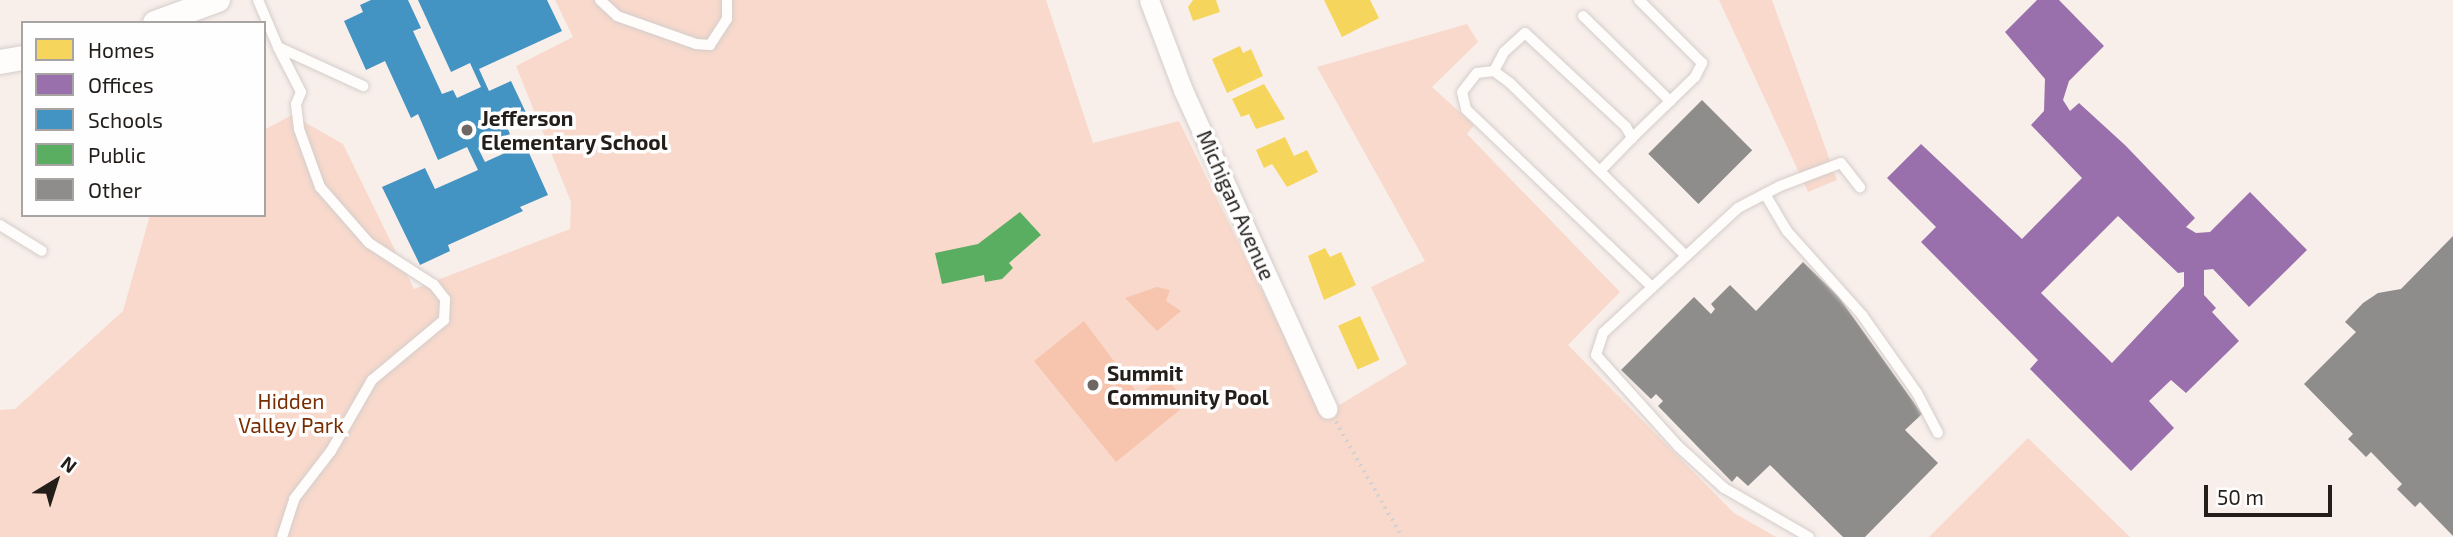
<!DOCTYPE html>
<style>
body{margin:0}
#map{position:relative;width:2453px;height:537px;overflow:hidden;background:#f8efeb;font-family:"Exo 2",sans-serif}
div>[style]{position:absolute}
.green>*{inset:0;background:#f8d9cc}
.water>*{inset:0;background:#f7c4ae}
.homes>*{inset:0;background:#f6d55c;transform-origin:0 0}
.offices>*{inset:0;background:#9970ab}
.schools>*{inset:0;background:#4393c3}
.public>*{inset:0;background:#5aae61}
.building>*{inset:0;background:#8e8d8c;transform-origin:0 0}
.path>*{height:3.5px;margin-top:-1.75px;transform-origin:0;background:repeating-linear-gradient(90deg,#d3d1cf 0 2px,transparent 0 7px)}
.roads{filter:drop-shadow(0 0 2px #d4cdca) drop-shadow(0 0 2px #d4cdca)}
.service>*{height:10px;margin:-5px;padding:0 5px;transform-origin:5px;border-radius:5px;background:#fefdfc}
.minor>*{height:19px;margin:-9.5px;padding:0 9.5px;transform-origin:9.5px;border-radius:9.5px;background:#fefdfc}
.tertiary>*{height:24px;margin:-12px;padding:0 12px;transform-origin:12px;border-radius:12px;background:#fefdfc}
.dots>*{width:19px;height:19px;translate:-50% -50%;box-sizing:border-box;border:4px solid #fefefe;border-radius:50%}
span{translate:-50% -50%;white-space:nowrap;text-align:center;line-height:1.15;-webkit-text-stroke:7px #fefefe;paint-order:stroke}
.poi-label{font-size:21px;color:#241e1b;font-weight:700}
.left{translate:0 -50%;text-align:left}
.street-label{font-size:21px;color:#241e1b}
.park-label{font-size:21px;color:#772d00}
.legend{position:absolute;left:21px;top:21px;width:245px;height:196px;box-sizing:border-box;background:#fefefe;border:2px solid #a7a4a3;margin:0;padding:9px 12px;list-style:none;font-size:21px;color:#241e1b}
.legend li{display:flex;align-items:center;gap:14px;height:35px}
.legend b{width:35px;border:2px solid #a7a4a3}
.north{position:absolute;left:21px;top:446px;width:70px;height:70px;-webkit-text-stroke:5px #fefefe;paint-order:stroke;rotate:38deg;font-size:19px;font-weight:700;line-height:28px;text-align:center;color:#241e1b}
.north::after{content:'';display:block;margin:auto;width:24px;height:32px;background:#241e1b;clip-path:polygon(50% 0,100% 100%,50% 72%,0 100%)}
.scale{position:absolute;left:2204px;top:485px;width:128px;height:32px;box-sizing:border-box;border:4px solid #241e1b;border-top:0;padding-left:9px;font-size:21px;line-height:24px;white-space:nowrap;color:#241e1b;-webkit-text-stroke:5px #fefefe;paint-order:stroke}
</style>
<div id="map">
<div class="green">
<div style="clip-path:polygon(555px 0,1046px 0,1093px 143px,1179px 121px,1323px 415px,1407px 364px,1371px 287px,1425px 261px,1317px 67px,1467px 24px,1478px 42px,1432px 87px,1474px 125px,1467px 134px,1620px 292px,1568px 345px,1734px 513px,1776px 537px,0 537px,0 410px,15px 409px,123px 311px,150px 215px,264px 215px,264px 130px,292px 115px,343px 144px,414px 289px,570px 229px,571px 202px,516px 66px,573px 37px)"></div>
<div style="clip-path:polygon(1719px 0,1772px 0,1837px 180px,1808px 192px)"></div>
<div style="clip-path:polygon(2028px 438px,2130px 537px,1929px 537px)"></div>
</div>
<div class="water">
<div style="clip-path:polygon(1157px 287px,1170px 290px,1166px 301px,1181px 311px,1157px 331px,1125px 298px)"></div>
<div style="clip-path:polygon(1084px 321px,1139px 395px,1164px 375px,1187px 404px,1116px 462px,1034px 361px)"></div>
</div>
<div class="homes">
<div style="clip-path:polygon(1193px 0,1216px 0,1220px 12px,1193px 21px,1188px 7px)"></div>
<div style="clip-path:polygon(1324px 0,1370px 0,1379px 18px,1342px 37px)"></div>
<div style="clip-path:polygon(1240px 46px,1243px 53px,1251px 49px,1263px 76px,1227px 93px,1212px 59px)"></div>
<div style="clip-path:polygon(1264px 84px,1285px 119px,1256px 129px,1249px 114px,1241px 117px,1232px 99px)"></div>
<div style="clip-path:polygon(1285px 137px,1294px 156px,1307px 150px,1318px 172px,1287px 187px,1272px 164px,1264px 168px,1256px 150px)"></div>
<div style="clip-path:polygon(1325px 248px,1330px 257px,1341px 252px,1356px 285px,1324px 300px,1308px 256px)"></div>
<div style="left:1360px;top:316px;width:48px;height:24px;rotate:66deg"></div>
</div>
<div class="offices">
<div style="clip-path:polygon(evenodd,2037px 0,2059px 0,2104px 46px,2069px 81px,2063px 100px,2070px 111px,2079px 103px,2126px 146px,2195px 218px,2186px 227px,2196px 233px,2210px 232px,2250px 192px,2307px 250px,2249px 307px,2213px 269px,2204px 270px,2204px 295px,2216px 308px,2212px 312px,2239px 341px,2186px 393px,2171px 380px,2149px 401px,2174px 428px,2131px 471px,2030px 369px,2038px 360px,1921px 242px,1936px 227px,1887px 178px,1921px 144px,2022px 239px,2082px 178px,2031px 125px,2044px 111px,2045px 79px,2005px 32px,2037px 0,2118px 216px,2178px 273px,2184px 272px,2184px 286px,2112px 363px,2041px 293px,2118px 216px)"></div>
</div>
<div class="schools">
<div style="clip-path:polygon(371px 0,408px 0,421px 28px,413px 31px,442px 94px,453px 90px,457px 98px,481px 87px,470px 63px,451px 72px,418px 0,547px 0,562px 31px,479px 69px,489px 91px,511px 81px,528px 117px,507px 127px,510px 134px,478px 148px,485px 162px,525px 144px,548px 195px,520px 207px,523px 211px,448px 245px,450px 251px,420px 265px,382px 187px,425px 168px,435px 189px,478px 170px,467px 147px,438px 160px,418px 114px,411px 118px,385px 61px,366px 70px,344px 21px,363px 12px,360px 5px)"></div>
</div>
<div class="public">
<div style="clip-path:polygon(1020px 212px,1041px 235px,1009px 263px,1013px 268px,1002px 279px,985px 282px,984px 275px,942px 284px,935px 253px,978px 244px)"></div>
</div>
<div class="building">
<div style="left:1702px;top:100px;width:71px;height:76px;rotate:45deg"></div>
<div style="clip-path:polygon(2453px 236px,2453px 536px,2420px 502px,2415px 507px,2397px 489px,2402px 484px,2371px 452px,2366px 457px,2348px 439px,2353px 434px,2304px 384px,2356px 332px,2345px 322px,2363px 303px,2378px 293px,2401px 289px)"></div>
<div style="clip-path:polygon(1803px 262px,1838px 296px,1922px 414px,1905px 430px,1938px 463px,1865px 537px,1843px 537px,1770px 465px,1748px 486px,1737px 476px,1732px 482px,1658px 406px,1663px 401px,1656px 394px,1651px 399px,1621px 370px,1694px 297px,1711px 314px,1715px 309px,1711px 304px,1730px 285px,1756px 311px)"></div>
</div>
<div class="path">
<div style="left:1336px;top:422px;width:133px;rotate:60.1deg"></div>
</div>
<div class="roads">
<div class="service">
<div style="left:258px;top:0;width:51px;rotate:66.9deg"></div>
<div style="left:600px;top:0;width:23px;rotate:43deg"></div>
<div style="left:617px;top:16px;width:84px;rotate:19.5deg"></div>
<div style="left:696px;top:44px;width:14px;rotate:4deg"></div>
<div style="left:710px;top:45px;width:31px;rotate:-57deg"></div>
<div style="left:727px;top:19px;width:19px;rotate:-90deg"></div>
<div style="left:1583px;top:16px;width:122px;rotate:44.3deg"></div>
<div style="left:1494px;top:71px;width:21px;rotate:-62deg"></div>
<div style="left:1504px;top:52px;width:28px;rotate:-42deg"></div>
<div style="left:1525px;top:33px;width:138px;rotate:42.9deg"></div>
<div style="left:1626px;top:127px;width:13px;rotate:61deg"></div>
<div style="left:1632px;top:138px;width:46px;rotate:134.1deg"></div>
<div style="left:1632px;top:138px;width:88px;rotate:-44.1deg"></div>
<div style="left:1695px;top:77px;width:16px;rotate:-63deg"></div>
<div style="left:1702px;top:63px;width:89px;rotate:-135deg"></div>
<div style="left:1765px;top:194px;width:43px;rotate:59.3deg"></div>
<div style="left:1787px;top:231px;width:113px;rotate:48.2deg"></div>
<div style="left:1862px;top:315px;width:95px;rotate:54.8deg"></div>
<div style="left:1917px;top:393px;width:45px;rotate:62.3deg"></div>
<div style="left:0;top:225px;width:49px;rotate:31.8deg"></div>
<div style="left:1652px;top:287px;width:257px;rotate:-136.3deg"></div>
<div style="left:1466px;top:109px;width:17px;rotate:-103deg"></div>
<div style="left:1462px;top:92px;width:24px;rotate:-52deg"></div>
<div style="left:1477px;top:73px;width:17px;rotate:-7deg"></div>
<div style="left:1494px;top:71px;width:20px;rotate:37deg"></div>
<div style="left:1510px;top:83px;width:244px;rotate:44.5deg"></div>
<div style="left:282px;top:537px;width:40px;rotate:-72deg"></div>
<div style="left:294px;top:499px;width:61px;rotate:-52.4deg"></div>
<div style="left:331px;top:451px;width:82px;rotate:-60deg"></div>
<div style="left:372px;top:380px;width:94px;rotate:-39.8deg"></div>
<div style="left:444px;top:320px;width:21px;rotate:-87deg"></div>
<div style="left:445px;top:299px;width:18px;rotate:-128deg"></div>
<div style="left:434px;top:285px;width:77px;rotate:-147.1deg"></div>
<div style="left:369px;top:243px;width:74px;rotate:-131.2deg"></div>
<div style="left:320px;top:187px;width:62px;rotate:-109.9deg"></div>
<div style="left:299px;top:129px;width:25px;rotate:-97deg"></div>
<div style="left:296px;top:104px;width:13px;rotate:-67deg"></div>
<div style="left:301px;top:92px;width:51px;rotate:-117.1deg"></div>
<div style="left:278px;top:47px;width:94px;rotate:24.6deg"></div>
<div style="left:1809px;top:537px;width:98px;rotate:-150deg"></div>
<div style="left:1724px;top:488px;width:62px;rotate:-137.6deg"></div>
<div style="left:1678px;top:446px;width:122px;rotate:-132deg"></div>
<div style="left:1596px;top:355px;width:23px;rotate:-72deg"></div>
<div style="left:1603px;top:333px;width:184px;rotate:-42.8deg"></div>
<div style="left:1738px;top:208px;width:47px;rotate:-27.6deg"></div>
<div style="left:1780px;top:186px;width:65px;rotate:-20.7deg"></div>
<div style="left:1841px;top:163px;width:31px;rotate:52deg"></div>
</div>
<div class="minor">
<div style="left:1149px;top:0;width:96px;rotate:69.3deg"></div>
<div style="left:1183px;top:90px;width:350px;rotate:65.6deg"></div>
</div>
<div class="tertiary">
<div style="left:155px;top:23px;width:67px;rotate:-20.1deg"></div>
<div style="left:0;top:62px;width:23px;rotate:-10deg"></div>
</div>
</div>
<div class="dots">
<div style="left:467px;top:130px;background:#6e6764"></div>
<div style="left:1093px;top:385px;background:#6e6764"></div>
</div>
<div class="poi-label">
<span class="left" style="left:481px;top:130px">Jefferson<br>Elementary School</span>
<span class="left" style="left:1107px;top:385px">Summit<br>Community Pool</span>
</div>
<div class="street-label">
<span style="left:1236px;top:205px;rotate:66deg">Michigan Avenue</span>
</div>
<div class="park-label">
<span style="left:291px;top:413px">Hidden<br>Valley Park</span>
</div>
<ul class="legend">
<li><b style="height:19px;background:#f6d55c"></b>Homes</li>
<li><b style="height:19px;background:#9970ab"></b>Offices</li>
<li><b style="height:19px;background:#4393c3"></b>Schools</li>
<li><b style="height:19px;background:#5aae61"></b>Public</li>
<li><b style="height:19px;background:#8e8d8c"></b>Other</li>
</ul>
<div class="north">N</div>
<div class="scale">50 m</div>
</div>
